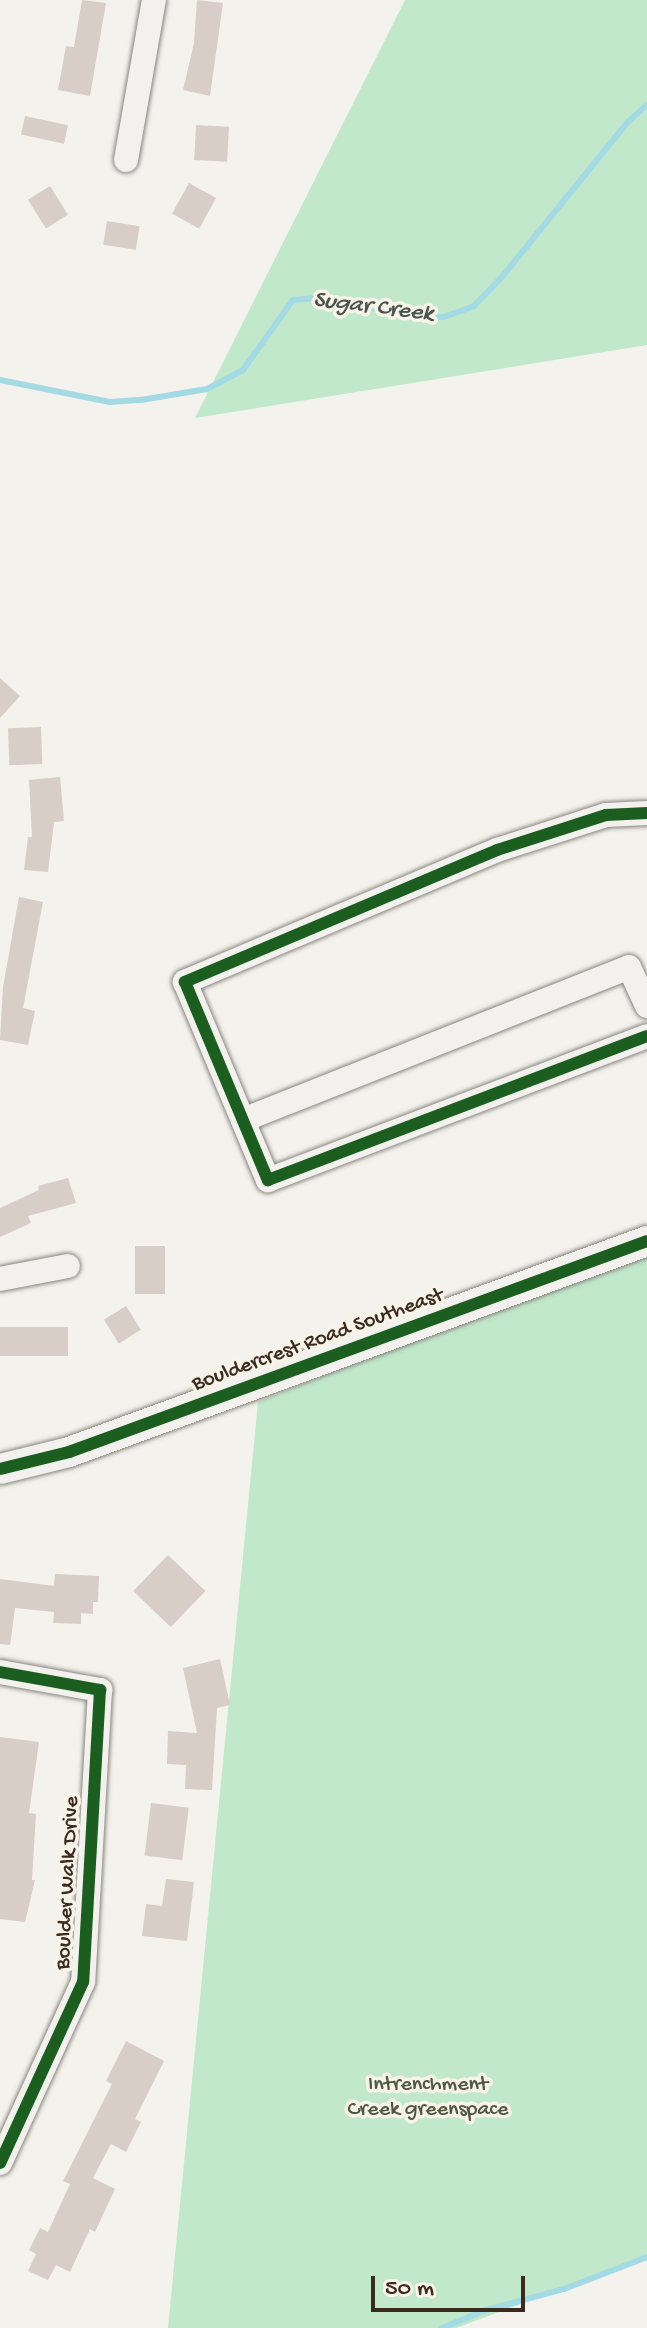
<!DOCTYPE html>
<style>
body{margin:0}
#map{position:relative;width:647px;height:2328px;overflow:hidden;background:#f4f2ec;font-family:"Gochi Hand",sans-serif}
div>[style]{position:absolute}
.green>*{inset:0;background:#c1e8ca}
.stream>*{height:6px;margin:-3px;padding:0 3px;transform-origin:3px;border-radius:3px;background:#a4dae3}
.building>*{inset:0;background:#d8cdc7;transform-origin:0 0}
.roads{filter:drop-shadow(0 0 2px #898580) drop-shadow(0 0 2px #898580)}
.minor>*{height:24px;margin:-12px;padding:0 12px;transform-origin:12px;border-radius:12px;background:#f2f1ed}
.tertiary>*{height:30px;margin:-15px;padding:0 15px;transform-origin:15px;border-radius:15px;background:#f2f1ed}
.cycleway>*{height:12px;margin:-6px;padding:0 6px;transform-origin:6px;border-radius:6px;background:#1b5e20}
span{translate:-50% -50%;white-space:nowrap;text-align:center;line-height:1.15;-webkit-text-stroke:7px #f7f3e8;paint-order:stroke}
.street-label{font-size:22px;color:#3b2a1e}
.park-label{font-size:22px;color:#525742}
.water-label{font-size:24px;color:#4c544e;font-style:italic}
.scale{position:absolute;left:371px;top:2276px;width:154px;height:36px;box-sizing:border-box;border:4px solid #3b2a1e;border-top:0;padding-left:10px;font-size:24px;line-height:28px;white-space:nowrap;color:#3b2a1e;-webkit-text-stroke:6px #f7f3e8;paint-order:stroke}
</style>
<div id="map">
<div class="green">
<div style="clip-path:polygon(405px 0,647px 0,647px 345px,195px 418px)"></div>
<div style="clip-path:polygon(647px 1252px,647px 2257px,456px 2328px,168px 2328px,258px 1402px,484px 1311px)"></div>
</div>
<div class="stream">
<div style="left:0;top:380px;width:112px;rotate:11.3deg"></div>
<div style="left:110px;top:402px;width:31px;rotate:-4deg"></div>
<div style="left:141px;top:400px;width:67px;rotate:-9.5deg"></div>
<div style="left:207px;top:389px;width:41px;rotate:-27.8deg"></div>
<div style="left:243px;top:370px;width:86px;rotate:-54.5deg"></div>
<div style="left:293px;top:300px;width:34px;rotate:-5deg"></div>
<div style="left:327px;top:297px;width:89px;rotate:13.7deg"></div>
<div style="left:413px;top:318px;width:31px;rotate:-2deg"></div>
<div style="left:444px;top:317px;width:32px;rotate:-20deg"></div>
<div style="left:474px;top:306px;width:39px;rotate:-46deg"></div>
<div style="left:501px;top:278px;width:201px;rotate:-50.9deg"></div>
<div style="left:628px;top:122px;width:25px;rotate:-42deg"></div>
<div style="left:442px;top:2328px;width:48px;rotate:-22.2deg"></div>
<div style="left:486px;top:2310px;width:81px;rotate:-15.1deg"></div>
<div style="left:564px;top:2289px;width:89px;rotate:-21.1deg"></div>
</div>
<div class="building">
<div style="clip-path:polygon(82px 0,106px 3px,90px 96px,58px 90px,66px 46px,74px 47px)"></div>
<div style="clip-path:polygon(197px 0,223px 3px,210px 96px,183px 90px,194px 43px)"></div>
<div style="left:25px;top:116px;width:44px;height:19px;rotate:12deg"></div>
<div style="left:196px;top:125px;width:33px;height:35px;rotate:3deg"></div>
<div style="left:189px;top:183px;width:31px;height:35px;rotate:29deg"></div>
<div style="left:50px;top:186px;width:34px;height:26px;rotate:58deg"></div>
<div style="left:107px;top:221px;width:33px;height:24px;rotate:9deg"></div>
<div style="clip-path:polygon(0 678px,20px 696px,0 718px)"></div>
<div style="left:41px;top:727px;width:37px;height:33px;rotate:88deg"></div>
<div style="clip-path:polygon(60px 777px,64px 821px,54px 822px,48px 872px,24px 870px,28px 837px,32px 837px,29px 780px)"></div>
<div style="clip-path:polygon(19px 897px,43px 902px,23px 1008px,35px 1011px,28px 1045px,0 1040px,3px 987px)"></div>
<div style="clip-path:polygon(68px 1178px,76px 1203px,28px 1216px,31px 1223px,0 1237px,0 1208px,39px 1190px,38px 1186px)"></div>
<div style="left:135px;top:1246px;width:30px;height:48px"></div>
<div style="left:126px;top:1306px;width:28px;height:26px;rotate:58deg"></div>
<div style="left:0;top:1327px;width:68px;height:29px"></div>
<div style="left:168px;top:1555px;width:52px;height:50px;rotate:44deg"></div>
<div style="clip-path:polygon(55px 1574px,99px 1576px,98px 1602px,93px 1602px,93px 1614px,81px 1613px,81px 1624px,53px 1623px,54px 1612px,15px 1608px,10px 1645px,0 1644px,0 1579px,54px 1586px)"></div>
<div style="clip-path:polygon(220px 1659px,230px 1705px,217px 1708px,212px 1790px,185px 1789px,186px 1765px,167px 1764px,168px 1731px,197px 1733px,183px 1668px)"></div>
<div style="clip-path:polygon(0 1737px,39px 1742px,29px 1813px,36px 1814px,32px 1880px,35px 1880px,25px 1922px,0 1919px)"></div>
<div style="left:151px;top:1803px;width:38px;height:53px;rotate:7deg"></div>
<div style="clip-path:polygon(166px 1879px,194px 1882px,187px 1941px,142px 1936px,146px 1904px,162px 1906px)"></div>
<div style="clip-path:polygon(126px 2041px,164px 2061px,135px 2119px,141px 2122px,126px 2152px,111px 2144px,93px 2178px,115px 2189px,95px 2232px,90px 2229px,70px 2272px,56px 2265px,48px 2280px,28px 2271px,36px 2254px,29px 2250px,40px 2228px,48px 2232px,70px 2184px,63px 2181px,112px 2084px,106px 2081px)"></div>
</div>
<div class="roads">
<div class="minor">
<div style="left:126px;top:160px;width:162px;rotate:-80.1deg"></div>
<div style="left:647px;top:813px;width:41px;rotate:177.2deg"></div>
<div style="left:606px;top:815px;width:114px;rotate:162.2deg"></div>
<div style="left:497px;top:850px;width:339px;rotate:157.1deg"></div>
<div style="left:185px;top:982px;width:215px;rotate:67.3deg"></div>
<div style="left:268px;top:1180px;width:405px;rotate:-20.8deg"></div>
<div style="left:243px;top:1120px;width:415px;rotate:-21.6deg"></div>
<div style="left:629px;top:967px;width:43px;rotate:65.2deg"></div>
<div style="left:0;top:1279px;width:69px;rotate:-10.8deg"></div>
<div style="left:0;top:1672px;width:102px;rotate:10.2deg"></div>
<div style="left:100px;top:1690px;width:292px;rotate:93.3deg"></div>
<div style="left:83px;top:1982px;width:199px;rotate:114.6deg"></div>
</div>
<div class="tertiary">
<div style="left:0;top:1469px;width:71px;rotate:-13.8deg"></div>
<div style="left:69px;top:1452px;width:615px;rotate:-20.05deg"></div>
</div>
</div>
<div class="cycleway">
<div style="left:647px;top:813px;width:41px;rotate:177.2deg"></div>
<div style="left:606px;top:815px;width:114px;rotate:162.2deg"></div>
<div style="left:497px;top:850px;width:339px;rotate:157.1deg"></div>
<div style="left:185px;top:982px;width:215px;rotate:67.3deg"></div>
<div style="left:268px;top:1180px;width:405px;rotate:-20.8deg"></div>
<div style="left:0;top:1469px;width:71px;rotate:-13.8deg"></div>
<div style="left:69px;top:1452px;width:615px;rotate:-20.05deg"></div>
<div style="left:0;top:1672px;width:102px;rotate:10.2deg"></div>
<div style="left:100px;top:1690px;width:292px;rotate:93.3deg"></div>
<div style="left:83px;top:1982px;width:199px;rotate:114.6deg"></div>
</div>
<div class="street-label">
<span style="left:318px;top:1341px;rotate:-20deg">Bouldercrest Road Southeast</span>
<span style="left:69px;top:1883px;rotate:-87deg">Boulder Walk Drive</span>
</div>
<div class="park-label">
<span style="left:428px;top:2098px">Intrenchment<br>Creek greenspace</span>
</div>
<div class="water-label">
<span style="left:373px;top:308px;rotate:7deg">Sugar Creek</span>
</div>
<div class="scale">50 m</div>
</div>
